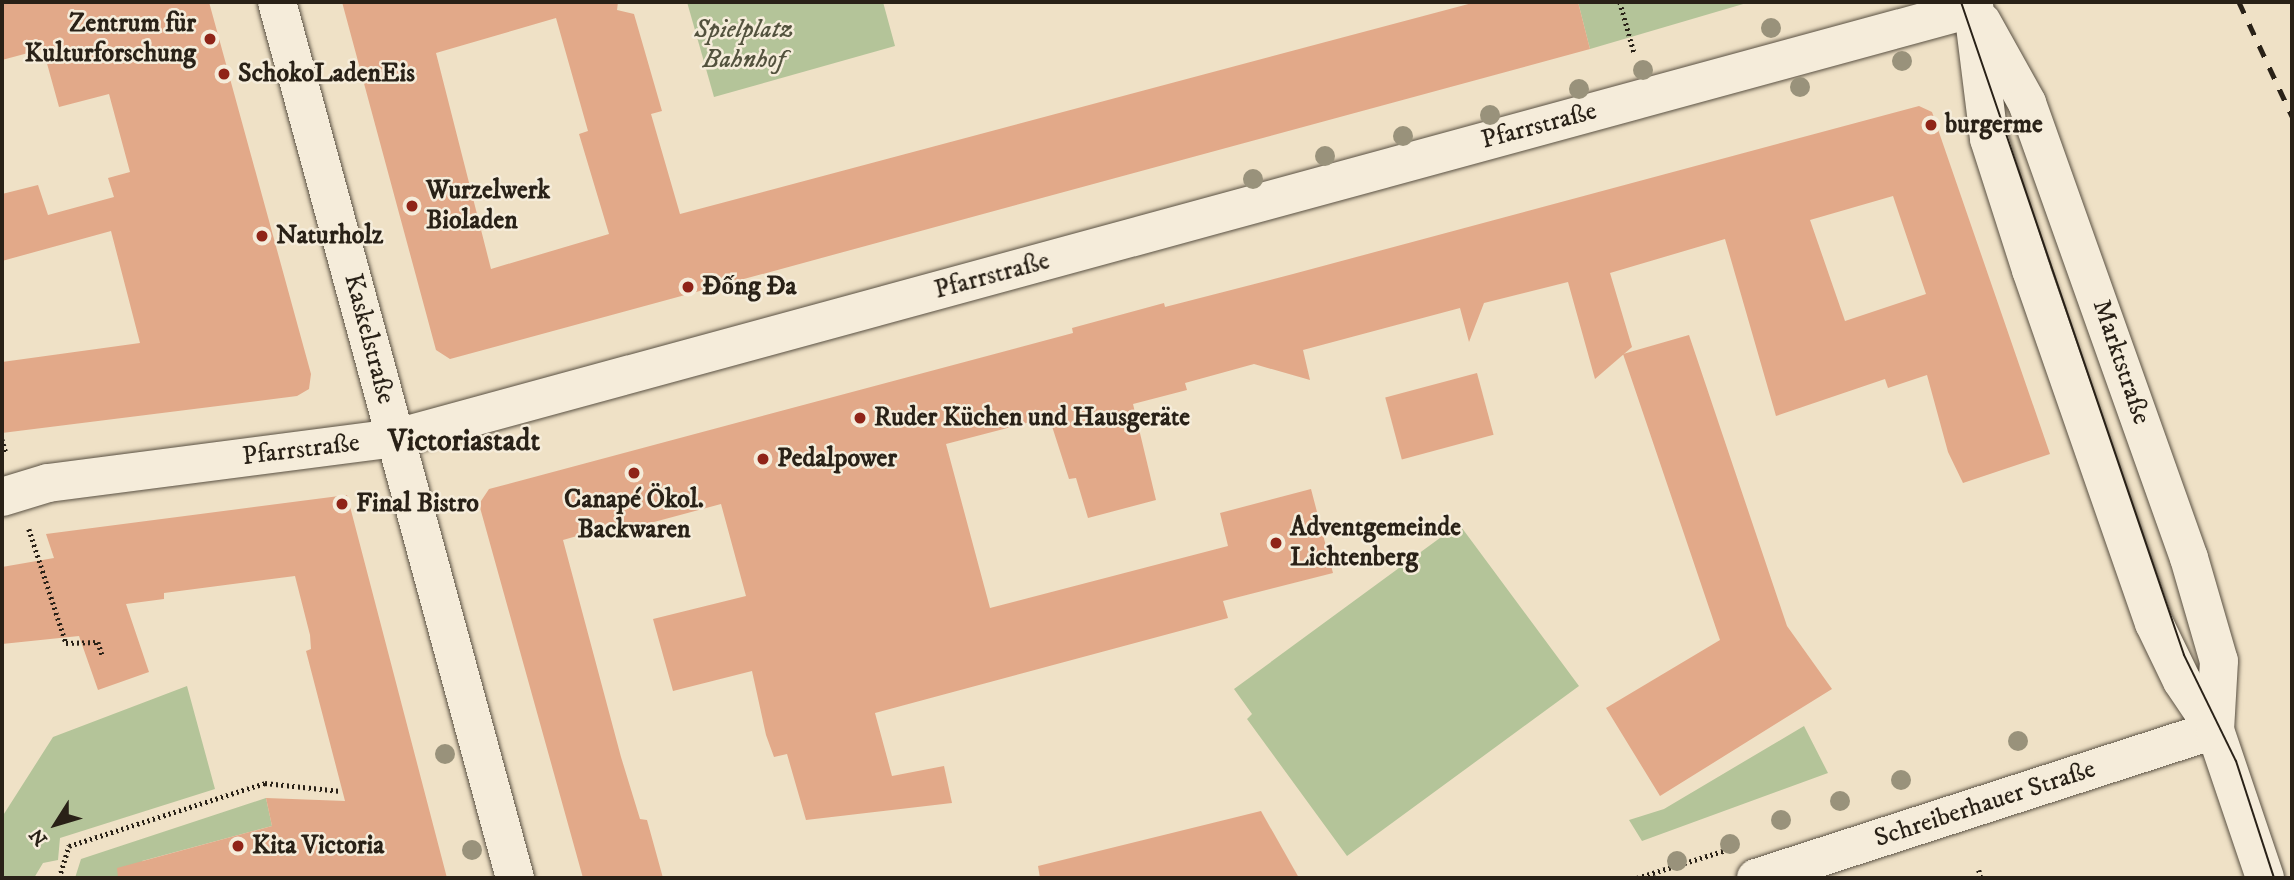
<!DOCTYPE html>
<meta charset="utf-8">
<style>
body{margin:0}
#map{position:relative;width:2294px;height:880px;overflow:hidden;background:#efe1c6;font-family:"IM FELL DW Pica",serif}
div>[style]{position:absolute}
.green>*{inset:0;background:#b4c499}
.building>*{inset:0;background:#e2a989;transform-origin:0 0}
.path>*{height:4.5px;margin-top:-2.25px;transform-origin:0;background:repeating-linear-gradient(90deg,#292117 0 2px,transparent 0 5.5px)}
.roads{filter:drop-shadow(0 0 2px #5a5143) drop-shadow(0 0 2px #5a5143)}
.street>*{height:38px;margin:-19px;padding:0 19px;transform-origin:19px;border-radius:19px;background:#f5ecda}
.secondary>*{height:38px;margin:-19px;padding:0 19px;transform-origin:19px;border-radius:19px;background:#f5ecda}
.tram>*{height:2px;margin:-1px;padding:0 1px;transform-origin:1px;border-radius:1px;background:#292117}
.rail>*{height:5px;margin-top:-2.5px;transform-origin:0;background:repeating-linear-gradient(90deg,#292117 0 12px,transparent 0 24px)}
.trees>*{width:20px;height:20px;margin:-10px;border-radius:50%;background:#99927b}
.dots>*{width:19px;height:19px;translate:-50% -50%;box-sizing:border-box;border:4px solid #f5ecda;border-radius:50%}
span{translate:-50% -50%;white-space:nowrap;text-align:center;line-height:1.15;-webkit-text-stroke:5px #f5ecda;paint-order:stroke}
.poi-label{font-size:26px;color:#292117;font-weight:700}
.right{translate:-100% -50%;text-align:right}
.left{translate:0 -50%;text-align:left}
.park-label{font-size:26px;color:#53523e;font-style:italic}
.street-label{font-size:26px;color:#292117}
.quarter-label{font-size:30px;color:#292117;font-weight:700}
.frame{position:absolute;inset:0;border:4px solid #292117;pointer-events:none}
.north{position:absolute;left:21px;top:789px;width:70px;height:70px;-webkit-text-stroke:5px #f5ecda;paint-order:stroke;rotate:233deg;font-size:19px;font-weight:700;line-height:28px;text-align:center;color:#292117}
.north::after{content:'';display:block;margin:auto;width:24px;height:32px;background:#292117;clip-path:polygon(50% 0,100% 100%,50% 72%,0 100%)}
</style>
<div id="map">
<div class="green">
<div style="clip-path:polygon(687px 2px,883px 2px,895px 46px,714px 97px)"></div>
<div style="clip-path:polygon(1578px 2px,1750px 2px,1590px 49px)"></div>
<div style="clip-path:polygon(1459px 524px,1579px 686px,1347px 856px,1247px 719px,1252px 714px,1234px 689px)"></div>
<div style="clip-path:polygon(187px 686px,215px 789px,60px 838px,58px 860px,43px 863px,34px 878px,2px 878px,2px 817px,53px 737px)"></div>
<div style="clip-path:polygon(1804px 726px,1828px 773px,1642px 841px,1629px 820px,1664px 809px)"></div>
<div style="clip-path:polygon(266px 798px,272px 826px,142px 861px,146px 878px,75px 878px,81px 859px)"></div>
</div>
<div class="building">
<div style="clip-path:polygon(2px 2px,209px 2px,311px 374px,309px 389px,297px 396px,2px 433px,2px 362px,140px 343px,111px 231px,2px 261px,2px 194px,38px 185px,48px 215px,114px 197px,108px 178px,130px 172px,109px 94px,59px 107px,43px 49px,2px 60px)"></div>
<div style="clip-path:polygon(evenodd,342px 2px,618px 2px,617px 10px,634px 14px,662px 111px,651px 114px,680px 214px,1476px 2px,1578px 2px,1590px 49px,450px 359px,436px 350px,342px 2px,556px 18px,588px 131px,579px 134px,609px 234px,491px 269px,436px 53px,556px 18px)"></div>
<div style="clip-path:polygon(evenodd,1919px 106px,1932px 112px,2050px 454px,1963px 483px,1948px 452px,1927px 375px,1888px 388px,1885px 379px,1776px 416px,1725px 239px,1610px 273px,1632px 347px,1595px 379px,1568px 282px,1484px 303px,1469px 342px,1460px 308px,1303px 350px,1310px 380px,1254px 364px,1185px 383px,1187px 390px,1133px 404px,1156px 500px,1088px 518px,1076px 478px,1069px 479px,1049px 417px,946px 444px,990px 608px,1228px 546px,1220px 513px,1311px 489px,1333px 573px,1223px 601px,1228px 618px,875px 713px,892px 776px,944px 766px,952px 803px,806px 820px,787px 754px,774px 757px,766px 735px,752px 671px,673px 691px,653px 619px,746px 596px,721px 504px,628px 529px,626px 522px,563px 540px,621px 757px,640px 819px,647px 820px,663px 878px,583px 878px,479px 504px,489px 489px,1073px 333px,1072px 328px,1164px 303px,1165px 307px,1293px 274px,1919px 106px,1893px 196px,1926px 294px,1845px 321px,1810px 220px,1893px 196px)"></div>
<div style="clip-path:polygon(1689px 335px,1787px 626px,1832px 689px,1660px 796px,1606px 708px,1720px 640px,1623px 354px)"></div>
<div style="left:1477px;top:373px;width:64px;height:95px;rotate:75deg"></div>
<div style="clip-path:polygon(347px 495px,447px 878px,118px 878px,117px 868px,272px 826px,266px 798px,345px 801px,306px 651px,311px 649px,310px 635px,295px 576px,164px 593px,164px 599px,126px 604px,149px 672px,98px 690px,79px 636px,2px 644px,2px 567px,54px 558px,46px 534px)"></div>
<div style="clip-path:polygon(1261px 811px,1299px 878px,1040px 878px,1038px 866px)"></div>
</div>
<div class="path">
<div style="left:1620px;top:2px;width:52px;rotate:74.4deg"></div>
<div style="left:2px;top:439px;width:15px;rotate:74deg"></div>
<div style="left:29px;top:529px;width:120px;rotate:72deg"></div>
<div style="left:66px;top:643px;width:32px;rotate:-2deg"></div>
<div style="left:98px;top:642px;width:13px;rotate:72deg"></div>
<div style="left:1979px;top:870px;width:8px;rotate:76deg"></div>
<div style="left:59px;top:878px;width:34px;rotate:-73deg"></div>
<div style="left:69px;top:846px;width:206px;rotate:-17.8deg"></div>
<div style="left:265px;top:783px;width:76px;rotate:6deg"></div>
<div style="left:1637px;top:878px;width:93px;rotate:-17.5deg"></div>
</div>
<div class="roads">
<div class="street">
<div style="left:277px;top:2px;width:908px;rotate:74.8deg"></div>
<div style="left:2px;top:497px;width:48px;rotate:-16.9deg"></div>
<div style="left:48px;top:483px;width:351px;rotate:-7.4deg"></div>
<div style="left:396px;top:438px;width:1636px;rotate:-15.24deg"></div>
<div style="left:1756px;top:878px;width:482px;rotate:-17.9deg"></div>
</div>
<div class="secondary">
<div style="left:1972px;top:2px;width:138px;rotate:82.9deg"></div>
<div style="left:1989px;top:139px;width:138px;rotate:72.2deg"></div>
<div style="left:2031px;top:270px;width:374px;rotate:70.8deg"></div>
<div style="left:2154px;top:623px;width:64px;rotate:64.2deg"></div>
<div style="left:2182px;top:681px;width:59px;rotate:56deg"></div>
<div style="left:2215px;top:730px;width:156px;rotate:71.3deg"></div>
<div style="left:1982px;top:22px;width:93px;rotate:60.9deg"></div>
<div style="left:2027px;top:103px;width:483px;rotate:70.4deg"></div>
<div style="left:2189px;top:558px;width:107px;rotate:73.8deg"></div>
<div style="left:2219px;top:661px;width:69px;rotate:93.3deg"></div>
</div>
</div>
<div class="tram">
<div style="left:1961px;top:2px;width:690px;rotate:71.14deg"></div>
<div style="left:2184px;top:655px;width:118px;rotate:63.9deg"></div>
<div style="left:2236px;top:761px;width:123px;rotate:72deg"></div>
</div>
<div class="rail">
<div style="left:2239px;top:2px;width:126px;rotate:65.1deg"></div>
</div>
<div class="trees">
<div style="left:1771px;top:28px"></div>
<div style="left:1902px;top:61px"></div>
<div style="left:1643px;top:70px"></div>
<div style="left:1800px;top:87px"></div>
<div style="left:1579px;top:89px"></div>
<div style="left:1490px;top:115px"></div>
<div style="left:1403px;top:136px"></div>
<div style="left:1325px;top:156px"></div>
<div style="left:1253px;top:179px"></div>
<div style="left:2018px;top:741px"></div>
<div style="left:445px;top:754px"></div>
<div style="left:1901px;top:780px"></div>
<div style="left:1840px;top:801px"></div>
<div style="left:1781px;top:820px"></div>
<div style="left:1730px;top:844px"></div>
<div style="left:472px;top:850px"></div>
<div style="left:1677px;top:861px"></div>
</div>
<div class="dots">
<div style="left:210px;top:39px;background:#8f2418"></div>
<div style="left:224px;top:74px;background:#8f2418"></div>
<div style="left:1931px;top:125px;background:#8f2418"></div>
<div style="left:412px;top:206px;background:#8f2418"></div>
<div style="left:262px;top:236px;background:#8f2418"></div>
<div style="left:688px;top:287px;background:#8f2418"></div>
<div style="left:860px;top:418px;background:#8f2418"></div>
<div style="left:763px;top:459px;background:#8f2418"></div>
<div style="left:634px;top:473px;background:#8f2418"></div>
<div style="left:342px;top:504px;background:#8f2418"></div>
<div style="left:1276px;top:543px;background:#8f2418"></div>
<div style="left:238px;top:846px;background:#8f2418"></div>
</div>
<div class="poi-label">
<span class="right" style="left:196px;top:39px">Zentrum für<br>Kulturforschung</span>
<span class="left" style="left:238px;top:74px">SchokoLadenEis</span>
<span class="left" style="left:1945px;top:125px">burgerme</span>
<span class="left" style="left:426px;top:206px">Wurzelwerk<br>Bioladen</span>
<span class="left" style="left:276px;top:236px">Naturholz</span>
<span class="left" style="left:702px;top:287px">Đống Đa</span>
<span class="left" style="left:874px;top:418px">Ruder Küchen und Hausgeräte</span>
<span class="left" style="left:777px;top:459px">Pedalpower</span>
<span style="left:634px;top:515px">Canapé Ökol.<br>Backwaren</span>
<span class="left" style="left:356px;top:504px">Final Bistro</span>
<span class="left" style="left:1290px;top:543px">Adventgemeinde<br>Lichtenberg</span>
<span class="left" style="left:252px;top:846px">Kita Victoria</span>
</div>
<div class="park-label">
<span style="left:744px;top:45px">Spielplatz<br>Bahnhof</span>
</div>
<div class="street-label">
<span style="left:1539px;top:126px;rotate:-15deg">Pfarrstraße</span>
<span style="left:992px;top:276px;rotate:-15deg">Pfarrstraße</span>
<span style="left:369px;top:339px;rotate:75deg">Kaskelstraße</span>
<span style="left:2121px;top:362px;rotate:71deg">Marktstraße</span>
<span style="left:301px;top:450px;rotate:-7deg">Pfarrstraße</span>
<span style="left:1985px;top:804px;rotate:-18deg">Schreiberhauer Straße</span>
</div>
<div class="quarter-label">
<span style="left:464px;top:442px">Victoriastadt</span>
</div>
<div class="frame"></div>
<div class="north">N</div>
</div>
